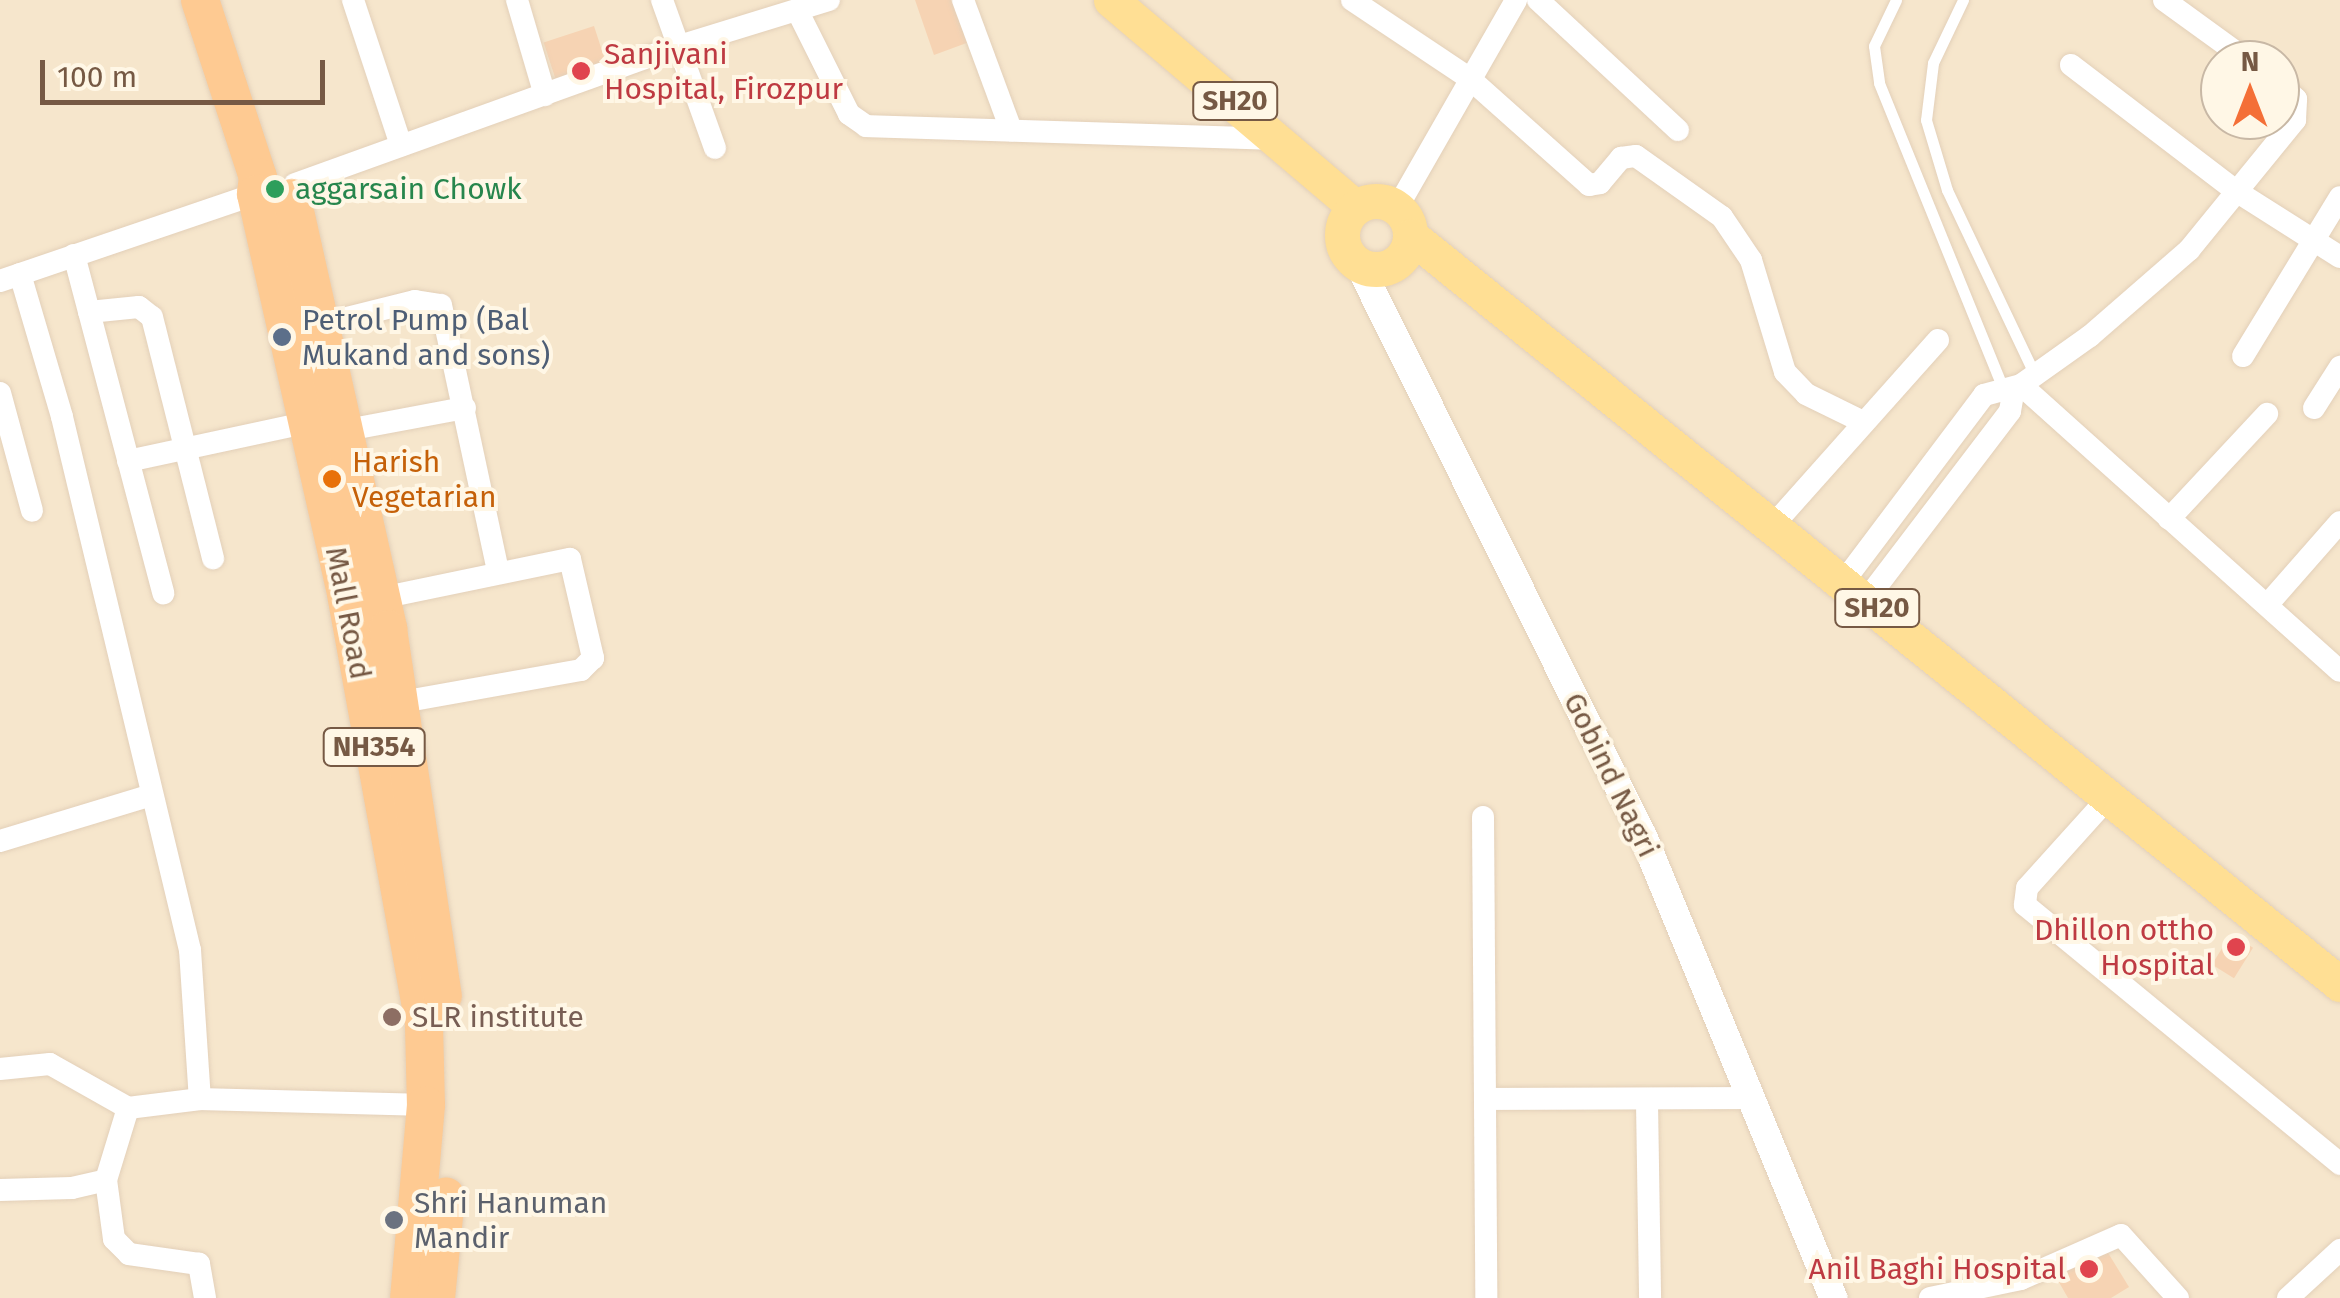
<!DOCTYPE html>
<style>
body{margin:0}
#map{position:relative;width:2340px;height:1298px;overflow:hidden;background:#fef4de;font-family:"Fira Sans",sans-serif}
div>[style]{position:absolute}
.residential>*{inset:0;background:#f6e6cc}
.building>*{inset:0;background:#f6d3b3;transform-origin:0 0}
.roads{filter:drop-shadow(0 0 2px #e3d0b9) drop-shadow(0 0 2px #e3d0b9)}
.service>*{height:11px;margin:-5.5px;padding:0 5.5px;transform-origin:5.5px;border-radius:5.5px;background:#fff}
.minor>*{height:22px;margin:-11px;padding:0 11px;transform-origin:11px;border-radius:11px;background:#fff}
.tertiary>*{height:28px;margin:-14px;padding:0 14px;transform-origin:14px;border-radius:14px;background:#fff}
.primary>*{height:35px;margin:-17.5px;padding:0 17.5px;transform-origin:17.5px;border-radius:17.5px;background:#ffdf94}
.primary>.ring{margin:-17.5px;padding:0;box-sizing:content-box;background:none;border:35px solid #ffdf94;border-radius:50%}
.trunk>*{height:38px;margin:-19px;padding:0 19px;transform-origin:19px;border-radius:19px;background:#feca92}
.dots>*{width:28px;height:28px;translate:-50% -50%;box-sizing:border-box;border:5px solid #fff7e6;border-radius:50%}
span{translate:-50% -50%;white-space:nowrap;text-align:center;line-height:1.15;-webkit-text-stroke:8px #fff7e6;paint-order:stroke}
.shield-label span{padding:2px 8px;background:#fff7e6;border:2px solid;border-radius:8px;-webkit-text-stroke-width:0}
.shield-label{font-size:28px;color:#765944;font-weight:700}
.health-label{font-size:30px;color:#be3a42}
.left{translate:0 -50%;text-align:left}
.right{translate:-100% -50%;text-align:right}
.leisure-label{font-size:30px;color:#27864d}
.service-label{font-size:30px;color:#4e5e75}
.food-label{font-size:30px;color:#c56008}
.street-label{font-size:30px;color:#765944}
.education-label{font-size:30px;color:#785e54}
.worship-label{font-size:30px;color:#5b616d}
.north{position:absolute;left:2200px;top:40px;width:100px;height:100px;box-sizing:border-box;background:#fff7e6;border:2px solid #c8b8a5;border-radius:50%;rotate:0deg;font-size:28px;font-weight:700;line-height:40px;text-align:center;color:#765944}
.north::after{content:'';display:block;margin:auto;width:35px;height:45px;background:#f46f37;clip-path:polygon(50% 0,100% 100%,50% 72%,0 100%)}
.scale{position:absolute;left:40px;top:60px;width:285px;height:45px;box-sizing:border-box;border:5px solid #765944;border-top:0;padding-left:12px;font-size:30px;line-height:35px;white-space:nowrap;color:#765944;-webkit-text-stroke:8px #fff7e6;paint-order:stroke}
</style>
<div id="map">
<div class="residential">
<div style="clip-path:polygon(evenodd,0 0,2340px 0,2340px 1298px,0 1298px,0 0,2220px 60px,2280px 60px,2280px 120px,2220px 120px,2220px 60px)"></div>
</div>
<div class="building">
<div style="clip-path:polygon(915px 0,957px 0,972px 41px,934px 55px)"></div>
<div style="left:594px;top:26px;width:47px;height:53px;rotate:72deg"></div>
<div style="left:2231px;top:934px;width:26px;height:36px;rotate:32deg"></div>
<div style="clip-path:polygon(2105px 1248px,2129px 1287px,2111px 1298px,2068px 1298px,2056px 1277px)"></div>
</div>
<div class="roads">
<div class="service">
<div style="left:1896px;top:0;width:51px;rotate:115.6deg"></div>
<div style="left:1874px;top:46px;width:37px;rotate:82deg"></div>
<div style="left:1879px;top:83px;width:329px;rotate:67.9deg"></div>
<div style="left:1963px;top:0;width:70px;rotate:115.5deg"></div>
<div style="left:1933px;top:63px;width:57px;rotate:97deg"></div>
<div style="left:1926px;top:120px;width:73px;rotate:73.3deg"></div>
<div style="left:1947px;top:190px;width:205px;rotate:64.6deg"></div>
</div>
<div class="minor">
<div style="left:353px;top:0;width:153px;rotate:71.7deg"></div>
<div style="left:517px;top:0;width:99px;rotate:73.6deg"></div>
<div style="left:662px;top:0;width:157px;rotate:70.3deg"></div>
<div style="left:963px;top:0;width:139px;rotate:69.7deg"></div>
<div style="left:1352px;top:0;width:141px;rotate:33.7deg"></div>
<div style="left:1469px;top:78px;width:161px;rotate:41.7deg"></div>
<div style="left:1589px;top:185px;width:11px;rotate:-10deg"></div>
<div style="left:1600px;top:183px;width:33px;rotate:-50deg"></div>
<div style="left:1621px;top:158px;width:15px;rotate:-8deg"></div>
<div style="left:1636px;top:156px;width:105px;rotate:35.3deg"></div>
<div style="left:1722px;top:217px;width:52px;rotate:56deg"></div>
<div style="left:1751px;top:260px;width:117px;rotate:73.1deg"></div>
<div style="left:1785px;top:372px;width:30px;rotate:46deg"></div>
<div style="left:1806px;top:394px;width:61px;rotate:26.1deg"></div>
<div style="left:1538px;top:0;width:191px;rotate:42.9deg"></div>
<div style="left:2164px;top:0;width:102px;rotate:35.9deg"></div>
<div style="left:797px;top:10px;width:116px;rotate:63.4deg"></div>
<div style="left:849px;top:114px;width:21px;rotate:35deg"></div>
<div style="left:866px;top:126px;width:409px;rotate:1.8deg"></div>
<div style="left:2071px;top:65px;width:208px;rotate:37.4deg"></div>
<div style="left:2236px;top:191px;width:123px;rotate:32.4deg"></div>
<div style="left:295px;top:184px;width:405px;rotate:-19.8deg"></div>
<div style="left:676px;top:47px;width:160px;rotate:-17.1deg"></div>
<div style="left:1397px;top:208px;width:240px;rotate:-60.2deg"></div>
<div style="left:74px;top:255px;width:350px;rotate:75.2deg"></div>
<div style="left:20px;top:274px;width:149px;rotate:73.6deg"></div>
<div style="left:62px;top:417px;width:548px;rotate:76.5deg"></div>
<div style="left:190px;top:950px;width:149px;rotate:86.2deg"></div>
<div style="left:0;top:281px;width:270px;rotate:-18.8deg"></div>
<div style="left:89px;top:312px;width:50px;rotate:-5.7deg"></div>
<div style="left:139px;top:307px;width:16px;rotate:38deg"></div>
<div style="left:152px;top:317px;width:249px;rotate:75.8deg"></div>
<div style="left:323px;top:324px;width:95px;rotate:-14deg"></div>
<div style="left:415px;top:301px;width:26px;rotate:9deg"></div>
<div style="left:441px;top:305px;width:271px;rotate:77.9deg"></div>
<div style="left:2243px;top:356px;width:186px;rotate:-58.6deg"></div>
<div style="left:2021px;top:385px;width:428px;rotate:41.9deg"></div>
<div style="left:0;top:393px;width:122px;rotate:74.8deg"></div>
<div style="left:2314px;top:408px;width:49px;rotate:-57.6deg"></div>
<div style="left:347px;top:430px;width:120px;rotate:-10.6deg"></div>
<div style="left:128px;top:461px;width:182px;rotate:-12.1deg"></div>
<div style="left:2169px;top:519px;width:144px;rotate:-47deg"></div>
<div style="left:1775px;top:523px;width:245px;rotate:-48.3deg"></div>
<div style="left:1844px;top:581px;width:233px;rotate:-53deg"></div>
<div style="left:1984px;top:395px;width:38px;rotate:-15deg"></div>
<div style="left:2021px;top:385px;width:85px;rotate:-35.4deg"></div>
<div style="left:2090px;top:336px;width:131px;rotate:-41deg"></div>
<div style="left:2189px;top:250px;width:168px;rotate:-50.8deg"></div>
<div style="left:2295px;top:120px;width:21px;rotate:-87deg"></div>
<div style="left:2296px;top:99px;width:22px;rotate:-137deg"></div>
<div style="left:381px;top:598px;width:193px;rotate:-11.7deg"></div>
<div style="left:570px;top:559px;width:102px;rotate:76.9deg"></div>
<div style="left:593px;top:658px;width:17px;rotate:135deg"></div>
<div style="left:581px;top:670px;width:183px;rotate:169.9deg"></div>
<div style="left:1867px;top:599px;width:236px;rotate:-52.7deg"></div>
<div style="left:2010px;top:411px;width:22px;rotate:-80deg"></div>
<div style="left:2268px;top:604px;width:109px;rotate:-48.7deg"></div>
<div style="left:2109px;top:797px;width:122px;rotate:132deg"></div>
<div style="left:2027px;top:888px;width:17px;rotate:97deg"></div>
<div style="left:2025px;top:905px;width:408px;rotate:39.4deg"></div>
<div style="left:1483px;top:817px;width:481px;rotate:89.6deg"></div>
<div style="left:0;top:841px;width:155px;rotate:-16.9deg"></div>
<div style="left:0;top:1069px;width:50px;rotate:-5.7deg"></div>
<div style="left:50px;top:1064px;width:90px;rotate:29.4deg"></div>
<div style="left:1486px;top:1099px;width:264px;rotate:-0.2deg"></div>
<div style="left:1647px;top:1102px;width:196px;rotate:89.1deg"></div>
<div style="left:0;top:1190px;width:72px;rotate:-1.6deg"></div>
<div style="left:72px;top:1188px;width:35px;rotate:-13deg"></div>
<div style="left:205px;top:1298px;width:35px;rotate:-100deg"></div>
<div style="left:199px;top:1264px;width:71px;rotate:-171.9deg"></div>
<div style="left:129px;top:1254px;width:21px;rotate:-135deg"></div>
<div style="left:114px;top:1239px;width:60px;rotate:-97.7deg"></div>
<div style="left:106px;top:1180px;width:75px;rotate:-73deg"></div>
<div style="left:128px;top:1108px;width:73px;rotate:-7.1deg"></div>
<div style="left:200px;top:1099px;width:226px;rotate:1.5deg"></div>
<div style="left:1930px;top:1298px;width:93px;rotate:-11.8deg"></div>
<div style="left:2021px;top:1279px;width:109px;rotate:-23.7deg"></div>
<div style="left:2121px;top:1235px;width:85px;rotate:47.9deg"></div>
<div style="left:2288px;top:1298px;width:71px;rotate:-42.7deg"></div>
</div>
<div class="tertiary">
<div style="left:1359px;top:265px;width:638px;rotate:63.56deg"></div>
<div style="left:1643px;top:836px;width:500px;rotate:67.6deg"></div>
</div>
<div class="primary">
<div style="left:1111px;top:0;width:320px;rotate:40.3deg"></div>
<div class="ring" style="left:1342px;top:201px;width:33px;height:33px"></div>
<div style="left:1411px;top:236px;width:1193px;rotate:38.84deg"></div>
</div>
<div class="trunk">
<div style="left:200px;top:0;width:186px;rotate:71.9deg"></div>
<div style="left:258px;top:177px;width:17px;rotate:97deg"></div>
<div style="left:256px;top:194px;width:399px;rotate:77.3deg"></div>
<div style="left:344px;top:583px;width:449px;rotate:79.7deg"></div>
<div style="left:424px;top:1025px;width:80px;rotate:88.6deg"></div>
<div style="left:426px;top:1105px;width:194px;rotate:95deg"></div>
<div style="left:292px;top:198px;width:442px;rotate:77.4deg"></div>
<div style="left:388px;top:629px;width:371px;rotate:81.5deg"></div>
<div style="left:436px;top:1298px;width:102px;rotate:-84.4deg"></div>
</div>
</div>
<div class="dots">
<div style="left:581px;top:71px;background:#e0444e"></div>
<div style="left:275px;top:189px;background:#2e9e5b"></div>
<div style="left:282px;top:337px;background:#5c6f8a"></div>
<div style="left:332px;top:479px;background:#e8710a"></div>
<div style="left:2236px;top:947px;background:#e0444e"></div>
<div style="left:392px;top:1017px;background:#8d6e63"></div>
<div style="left:394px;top:1220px;background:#6b7280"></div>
<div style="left:2089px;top:1269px;background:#e0444e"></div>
</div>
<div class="shield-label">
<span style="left:1235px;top:101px">SH20</span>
<span style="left:1877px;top:608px">SH20</span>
<span style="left:374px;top:747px">NH354</span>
</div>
<div class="health-label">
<span class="left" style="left:604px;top:71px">Sanjivani<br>Hospital, Firozpur</span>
<span class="right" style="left:2214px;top:947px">Dhillon ottho<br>Hospital</span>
<span class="right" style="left:2066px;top:1269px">Anil Baghi Hospital</span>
</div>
<div class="leisure-label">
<span class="left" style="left:295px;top:189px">aggarsain Chowk</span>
</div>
<div class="service-label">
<span class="left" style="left:302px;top:337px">Petrol Pump (Bal<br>Mukand and sons)</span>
</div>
<div class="food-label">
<span class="left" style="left:352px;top:479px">Harish<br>Vegetarian</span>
</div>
<div class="street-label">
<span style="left:348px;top:613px;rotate:79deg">Mall Road</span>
<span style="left:1611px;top:775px;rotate:64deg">Gobind Nagri</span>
</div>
<div class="education-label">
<span class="left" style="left:412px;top:1017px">SLR institute</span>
</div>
<div class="worship-label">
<span class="left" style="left:414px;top:1220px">Shri Hanuman<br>Mandir</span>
</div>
<div class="north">N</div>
<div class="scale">100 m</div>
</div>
